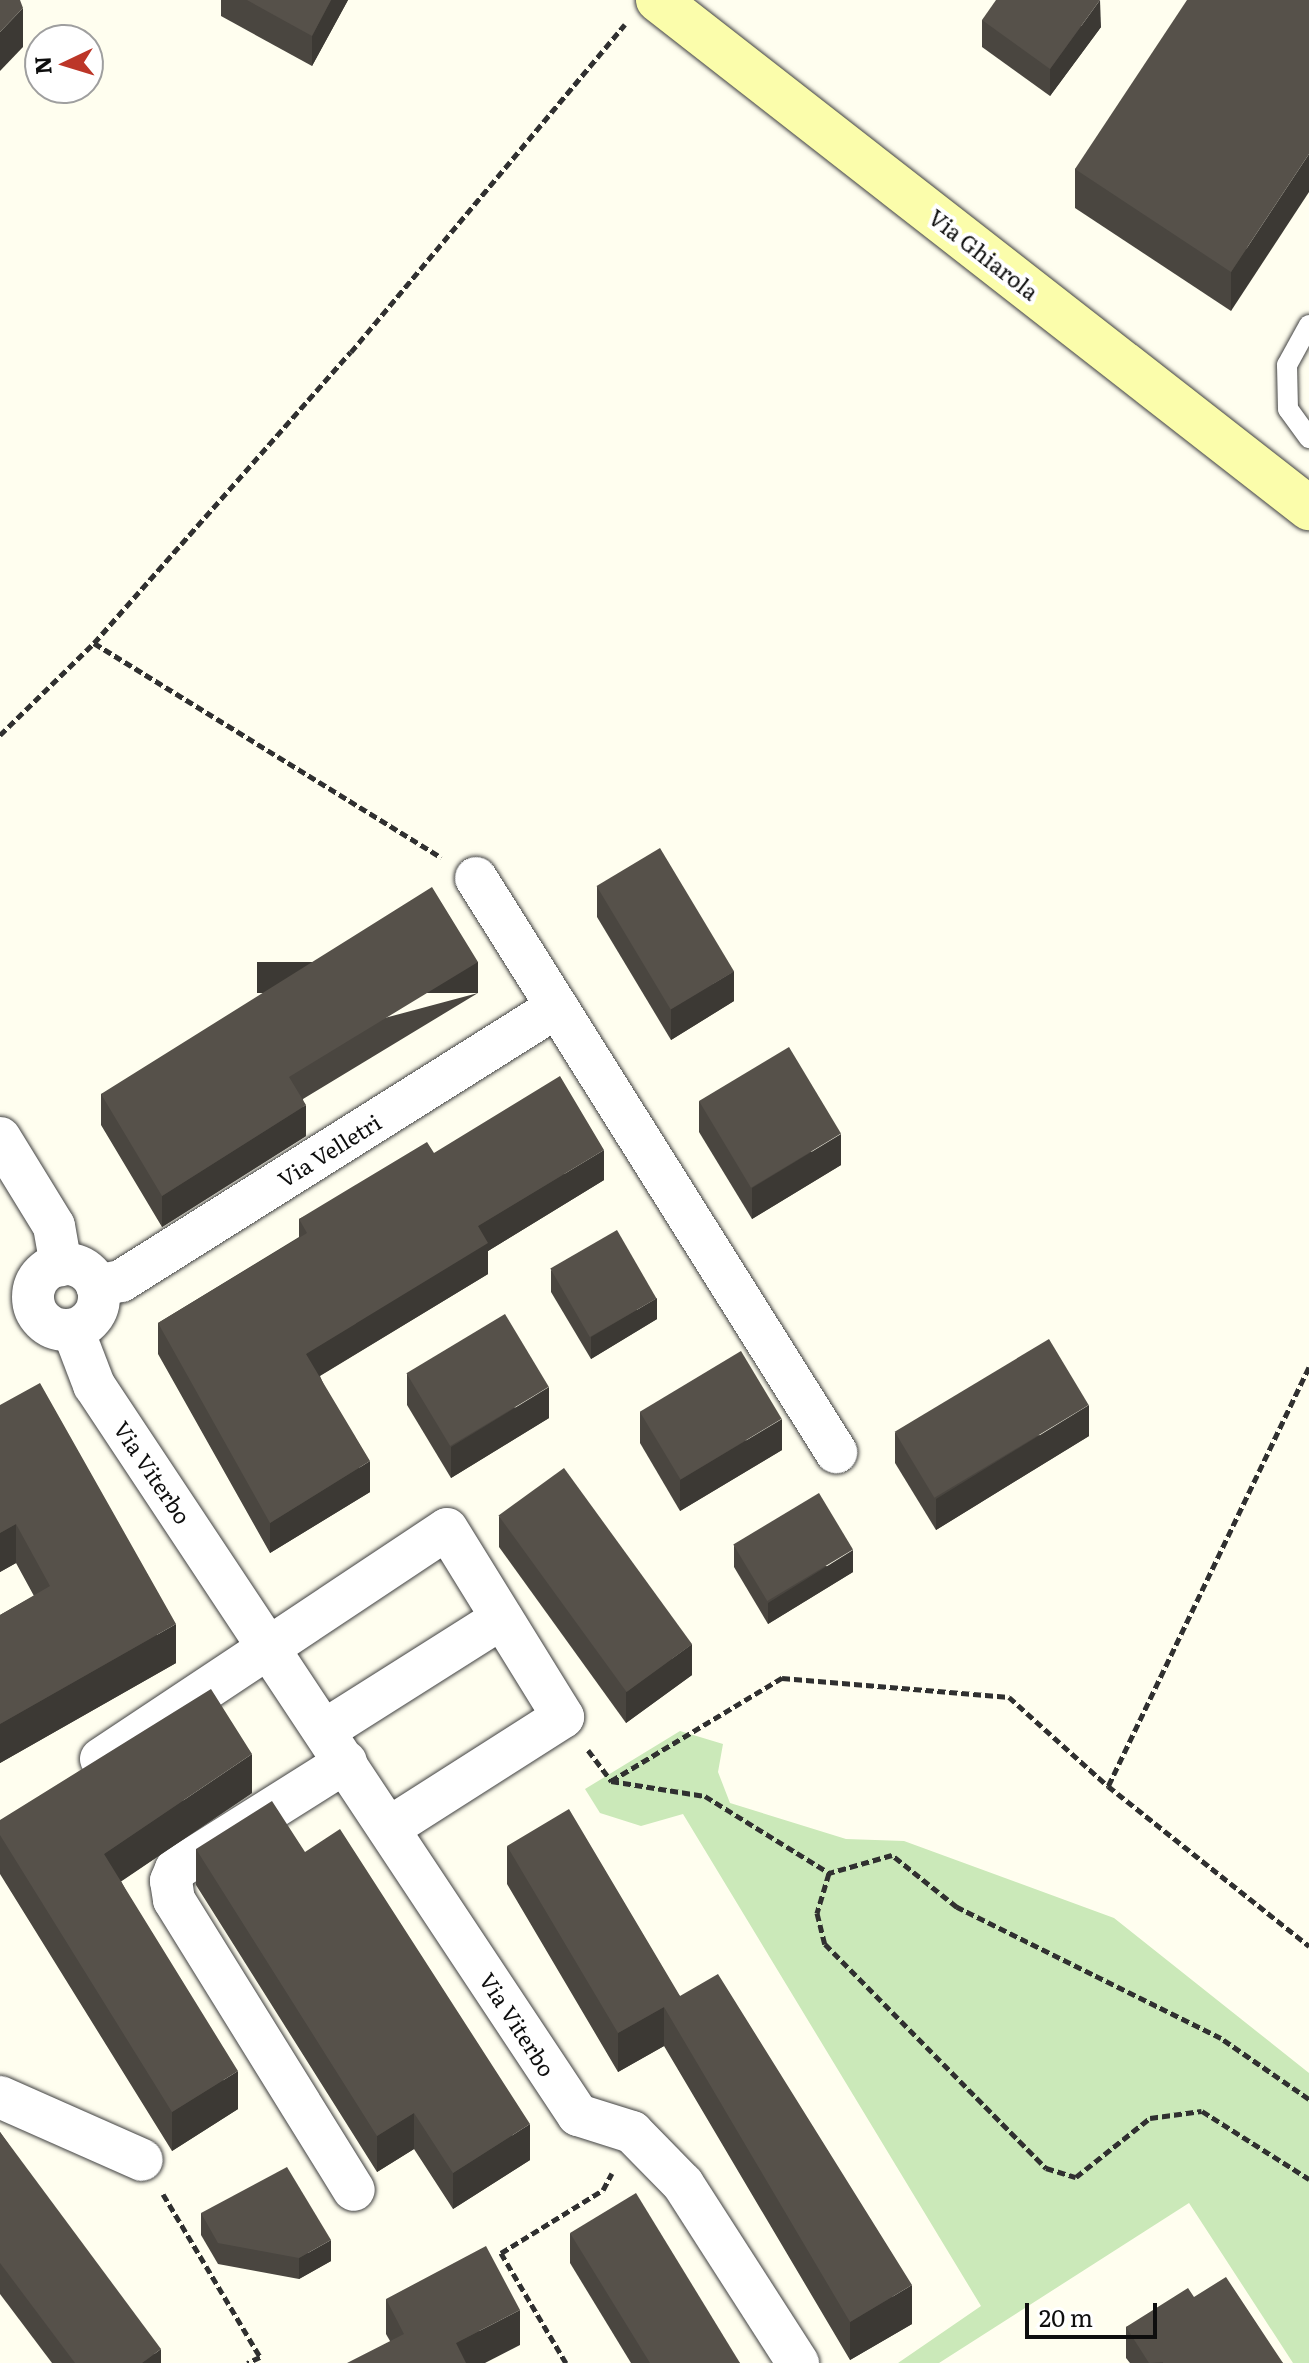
<!DOCTYPE html>
<style>
body{margin:0}
#map{position:relative;width:1309px;height:2363px;overflow:hidden;background:#fffeef;font-family:Literata,serif}
div>[style]{position:absolute}
.green>*{inset:0;background:#cbe9b9}
.path>*{height:5px;margin-top:-2.5px;transform-origin:0;background:repeating-linear-gradient(90deg,#303030 0 8px,transparent 0 12px)}
.roads{filter:drop-shadow(0 0 2px #414141) drop-shadow(0 0 2px #414141)}
.lane>*{height:20px;margin:-10px;padding:0 10px;transform-origin:10px;border-radius:10px;background:#fff}
.street>*{height:42px;margin:-21px;padding:0 21px;transform-origin:21px;border-radius:21px;background:#fff}
.street>.ring{margin:-21px;padding:0;box-sizing:content-box;background:none;border:42px solid #fff;border-radius:50%}
.secondary>*{height:44px;margin:-22px;padding:0 22px;transform-origin:22px;border-radius:22px;background:#fbfdab}
.wall>*{inset:0;background:#4a4640}
.shaded-wall>*{inset:0;background:#3c3934;transform-origin:0 0}
.building>*{inset:0;background:#56514a;transform-origin:0 0}
span{translate:-50% -50%;white-space:nowrap;text-align:center;line-height:1.15;-webkit-text-stroke:8px #fff;paint-order:stroke}
.street-label{font-size:22px;color:#0e0e0e}
.north{position:absolute;left:24px;top:24px;width:80px;height:80px;box-sizing:border-box;background:#fff;border:2px solid #9f9f9f;border-radius:50%;rotate:266deg;font-size:22px;font-weight:700;line-height:32px;text-align:center;color:#0e0e0e}
.north::after{content:'';display:block;margin:auto;width:28px;height:36px;background:#bc3628;clip-path:polygon(50% 0,100% 100%,50% 72%,0 100%)}
.scale{position:absolute;left:1025px;top:2303px;width:132px;height:36px;box-sizing:border-box;border:4px solid #0e0e0e;border-top:0;padding-left:10px;font-size:24px;line-height:28px;white-space:nowrap;color:#0e0e0e;-webkit-text-stroke:6px #fff;paint-order:stroke}
</style>
<div id="map">
<div class="green">
<div style="clip-path:polygon(680px 1731px,723px 1744px,718px 1772px,730px 1803px,846px 1839px,904px 1841px,1114px 1918px,1309px 2073px,1309px 2363px,1293px 2363px,1189px 2203px,939px 2363px,898px 2363px,981px 2306px,683px 1814px,641px 1826px,600px 1813px,585px 1789px)"></div>
</div>
<div class="path">
<div style="left:94px;top:643px;width:408px;rotate:31.7deg"></div>
<div style="left:0;top:735px;width:132px;rotate:-44.4deg"></div>
<div style="left:94px;top:643px;width:388px;rotate:-48.6deg"></div>
<div style="left:351px;top:352px;width:427px;rotate:-50.1deg"></div>
<div style="left:1309px;top:1367px;width:465px;rotate:115.6deg"></div>
<div style="left:1108px;top:1786px;width:257px;rotate:38.5deg"></div>
<div style="left:588px;top:1750px;width:39px;rotate:53deg"></div>
<div style="left:611px;top:1781px;width:95px;rotate:9.1deg"></div>
<div style="left:705px;top:1796px;width:146px;rotate:31.8deg"></div>
<div style="left:611px;top:1781px;width:200px;rotate:-31.1deg"></div>
<div style="left:782px;top:1678px;width:228px;rotate:4.8deg"></div>
<div style="left:1009px;top:1697px;width:133px;rotate:42deg"></div>
<div style="left:1309px;top:2099px;width:107px;rotate:-145.3deg"></div>
<div style="left:1221px;top:2038px;width:295px;rotate:-153.6deg"></div>
<div style="left:957px;top:1907px;width:83px;rotate:-141.3deg"></div>
<div style="left:892px;top:1855px;width:66px;rotate:164.1deg"></div>
<div style="left:829px;top:1873px;width:42px;rotate:106.7deg"></div>
<div style="left:817px;top:1913px;width:32px;rotate:76deg"></div>
<div style="left:825px;top:1944px;width:315px;rotate:45.4deg"></div>
<div style="left:1046px;top:2168px;width:31px;rotate:17deg"></div>
<div style="left:1076px;top:2177px;width:95px;rotate:-38.6deg"></div>
<div style="left:1150px;top:2118px;width:52px;rotate:-7.7deg"></div>
<div style="left:1202px;top:2111px;width:127px;rotate:32.4deg"></div>
<div style="left:163px;top:2194px;width:190px;rotate:59.2deg"></div>
<div style="left:260px;top:2357px;width:14px;rotate:155deg"></div>
<div style="left:566px;top:2363px;width:128px;rotate:-120.6deg"></div>
<div style="left:501px;top:2253px;width:120px;rotate:-31.7deg"></div>
<div style="left:603px;top:2190px;width:19px;rotate:-62deg"></div>
</div>
<div class="roads">
<div class="lane">
<div style="left:1309px;top:325px;width:46px;rotate:118.8deg"></div>
<div style="left:1287px;top:365px;width:44px;rotate:88.7deg"></div>
<div style="left:1288px;top:409px;width:36px;rotate:54deg"></div>
</div>
<div class="street">
<div style="left:476px;top:878px;width:678px;rotate:57.9deg"></div>
<div style="left:0;top:1138px;width:103px;rotate:58.5deg"></div>
<div style="left:54px;top:1226px;width:40px;rotate:80deg"></div>
<div class="ring" style="left:33px;top:1264px;width:24px;height:24px"></div>
<div style="left:97px;top:1286px;width:25px;rotate:-12deg"></div>
<div style="left:121px;top:1281px;width:515px;rotate:-32.15deg"></div>
<div style="left:73px;top:1330px;width:59px;rotate:69.1deg"></div>
<div style="left:94px;top:1385px;width:876px;rotate:56.46deg"></div>
<div style="left:578px;top:2115px;width:57px;rotate:17.5deg"></div>
<div style="left:632px;top:2132px;width:73px;rotate:45.6deg"></div>
<div style="left:683px;top:2184px;width:213px;rotate:57.3deg"></div>
<div style="left:325px;top:1730px;width:209px;rotate:-32.3deg"></div>
<div style="left:101px;top:1759px;width:415px;rotate:-33.6deg"></div>
<div style="left:447px;top:1529px;width:221px;rotate:58.3deg"></div>
<div style="left:563px;top:1717px;width:206px;rotate:147.5deg"></div>
<div style="left:346px;top:1762px;width:201px;rotate:147.8deg"></div>
<div style="left:176px;top:1869px;width:13px;rotate:113deg"></div>
<div style="left:171px;top:1881px;width:19px;rotate:81deg"></div>
<div style="left:174px;top:1900px;width:341px;rotate:58.2deg"></div>
<div style="left:0;top:2097px;width:155px;rotate:23.9deg"></div>
</div>
<div class="secondary">
<div style="left:658px;top:0;width:826px;rotate:37.97deg"></div>
</div>
</div>
<div class="wall">
<div style="clip-path:polygon(221px 0,348px 0,312px 66px,221px 16px)"></div>
<div style="clip-path:polygon(1309px 0,1231px 311px,1075px 208px,1075px 169px)"></div>
<div style="clip-path:polygon(982px 20px,1101px 27px,1050px 96px,982px 47px)"></div>
<div style="clip-path:polygon(597px 886px,734px 1001px,671px 1040px,597px 917px)"></div>
<div style="clip-path:polygon(478px 993px,303px 1099px,306px 1136px,162px 1227px,101px 1125px,101px 1094px)"></div>
<div style="clip-path:polygon(699px 1101px,841px 1165px,752px 1219px,699px 1132px)"></div>
<div style="clip-path:polygon(434px 1153px,604px 1180px,488px 1251px,488px 1274px,320px 1376px,370px 1492px,270px 1553px,158px 1354px,158px 1323px,299px 1237px,299px 1219px)"></div>
<div style="clip-path:polygon(551px 1270px,657px 1319px,591px 1359px,551px 1292px)"></div>
<div style="clip-path:polygon(407px 1374px,549px 1418px,451px 1478px,407px 1405px)"></div>
<div style="clip-path:polygon(0 1405px,176px 1663px,0 1763px,0 1615px,34px 1596px,16px 1563px,0 1572px)"></div>
<div style="clip-path:polygon(640px 1412px,782px 1450px,680px 1511px,640px 1443px)"></div>
<div style="clip-path:polygon(895px 1433px,1089px 1436px,936px 1530px,895px 1463px)"></div>
<div style="clip-path:polygon(499px 1516px,692px 1675px,626px 1723px,499px 1547px)"></div>
<div style="clip-path:polygon(734px 1546px,853px 1572px,768px 1624px,734px 1567px)"></div>
<div style="clip-path:polygon(252px 1793px,121px 1881px,238px 2109px,172px 2151px,0 1874px,0 1820px)"></div>
<div style="clip-path:polygon(507px 1846px,680px 1996px,912px 2324px,850px 2360px,664px 2046px,618px 2072px,507px 1884px)"></div>
<div style="clip-path:polygon(196px 1849px,305px 1852px,530px 2160px,453px 2209px,414px 2149px,377px 2172px,196px 1885px)"></div>
<div style="clip-path:polygon(0 2132px,161px 2363px,52px 2363px,0 2294px)"></div>
<div style="clip-path:polygon(201px 2213px,331px 2261px,299px 2279px,218px 2264px,201px 2235px)"></div>
<div style="clip-path:polygon(570px 2233px,740px 2363px,631px 2363px,570px 2263px)"></div>
<div style="clip-path:polygon(1194px 2297px,1283px 2363px,1130px 2363px,1126px 2358px,1126px 2327px)"></div>
<div style="clip-path:polygon(386px 2299px,520px 2345px,390px 2341px,386px 2334px)"></div>
</div>
<div class="shaded-wall">
<div style="clip-path:polygon(331px 0,348px 0,312px 66px,312px 36px)"></div>
<div style="clip-path:polygon(1100px 0,1101px 27px,1050px 96px,1050px 69px)"></div>
<div style="clip-path:polygon(23px 8px,23px 47px,0 71px,0 32px)"></div>
<div style="clip-path:polygon(1309px 154px,1309px 192px,1231px 311px,1231px 272px)"></div>
<div style="left:478px;top:962px;width:31px;height:221px;rotate:90deg"></div>
<div style="clip-path:polygon(734px 971px,734px 1001px,671px 1040px,671px 1009px)"></div>
<div style="clip-path:polygon(306px 1105px,306px 1136px,162px 1227px,162px 1196px)"></div>
<div style="clip-path:polygon(841px 1134px,841px 1165px,752px 1219px,752px 1188px)"></div>
<div style="clip-path:polygon(604px 1150px,604px 1180px,488px 1251px,488px 1274px,306px 1384px,306px 1354px,478px 1226px)"></div>
<div style="clip-path:polygon(657px 1298px,657px 1319px,591px 1359px,591px 1337px)"></div>
<div style="clip-path:polygon(549px 1387px,549px 1418px,451px 1478px,451px 1447px)"></div>
<div style="clip-path:polygon(1089px 1405px,1089px 1436px,936px 1530px,936px 1499px)"></div>
<div style="clip-path:polygon(782px 1419px,782px 1450px,680px 1511px,680px 1480px)"></div>
<div style="clip-path:polygon(370px 1461px,370px 1492px,270px 1553px,270px 1523px)"></div>
<div style="clip-path:polygon(16px 1524px,16px 1563px,0 1572px,0 1533px)"></div>
<div style="clip-path:polygon(853px 1550px,853px 1572px,768px 1624px,768px 1603px)"></div>
<div style="clip-path:polygon(176px 1624px,176px 1663px,0 1763px,0 1724px)"></div>
<div style="clip-path:polygon(692px 1644px,692px 1675px,626px 1723px,626px 1692px)"></div>
<div style="clip-path:polygon(252px 1754px,252px 1793px,104px 1893px,104px 1854px)"></div>
<div style="clip-path:polygon(664px 2007px,664px 2046px,618px 2072px,618px 2033px)"></div>
<div style="clip-path:polygon(238px 2071px,238px 2109px,172px 2151px,172px 2112px)"></div>
<div style="clip-path:polygon(414px 2113px,414px 2149px,377px 2172px,377px 2136px)"></div>
<div style="clip-path:polygon(530px 2124px,530px 2160px,453px 2209px,453px 2173px)"></div>
<div style="clip-path:polygon(331px 2240px,331px 2261px,299px 2279px,299px 2258px)"></div>
<div style="clip-path:polygon(912px 2285px,912px 2324px,850px 2360px,850px 2322px)"></div>
<div style="clip-path:polygon(520px 2310px,520px 2345px,485px 2363px,456px 2363px,456px 2343px)"></div>
<div style="clip-path:polygon(161px 2349px,161px 2363px,142px 2363px)"></div>
</div>
<div class="building">
<div style="clip-path:polygon(0 0,20px 0,23px 8px,0 32px)"></div>
<div style="clip-path:polygon(247px 0,331px 0,312px 36px)"></div>
<div style="clip-path:polygon(996px 0,1100px 0,1050px 69px,982px 20px)"></div>
<div style="clip-path:polygon(1187px 0,1309px 0,1309px 154px,1231px 272px,1075px 169px)"></div>
<div style="left:660px;top:848px;width:144px;height:74px;rotate:59deg"></div>
<div style="clip-path:polygon(432px 887px,478px 962px,289px 1077px,306px 1105px,162px 1196px,101px 1094px)"></div>
<div style="left:789px;top:1047px;width:101px;height:105px;rotate:59deg"></div>
<div style="clip-path:polygon(560px 1076px,604px 1150px,478px 1226px,488px 1243px,306px 1354px,370px 1461px,270px 1523px,158px 1323px,307px 1233px,299px 1219px,427px 1142px,434px 1153px)"></div>
<div style="left:617px;top:1230px;width:79px;height:77px;rotate:60deg"></div>
<div style="left:505px;top:1314px;width:85px;height:115px;rotate:59deg"></div>
<div style="left:1049px;top:1339px;width:77px;height:180px;rotate:59deg"></div>
<div style="left:741px;top:1351px;width:79px;height:118px;rotate:59deg"></div>
<div style="clip-path:polygon(40px 1383px,176px 1624px,0 1724px,0 1615px,50px 1586px,16px 1524px,0 1533px,0 1405px)"></div>
<div style="left:564px;top:1468px;width:218px;height:81px;rotate:54deg"></div>
<div style="left:819px;top:1493px;width:66px;height:100px;rotate:59deg"></div>
<div style="clip-path:polygon(211px 1689px,252px 1754px,104px 1854px,238px 2071px,172px 2112px,0 1835px,0 1820px)"></div>
<div style="clip-path:polygon(272px 1801px,305px 1852px,340px 1829px,530px 2124px,453px 2173px,414px 2113px,377px 2136px,196px 1849px)"></div>
<div style="clip-path:polygon(569px 1809px,680px 1996px,718px 1974px,912px 2285px,850px 2322px,664px 2007px,618px 2033px,507px 1846px)"></div>
<div style="clip-path:polygon(0 2132px,161px 2349px,142px 2363px,75px 2363px,0 2263px)"></div>
<div style="clip-path:polygon(287px 2167px,331px 2240px,299px 2258px,218px 2243px,201px 2213px)"></div>
<div style="clip-path:polygon(636px 2193px,740px 2363px,650px 2363px,570px 2233px)"></div>
<div style="clip-path:polygon(486px 2246px,520px 2310px,456px 2343px,466px 2363px,347px 2363px,404px 2334px,386px 2299px)"></div>
<div style="clip-path:polygon(1226px 2277px,1283px 2363px,1163px 2363px,1163px 2362px,1149px 2363px,1126px 2327px,1188px 2288px,1194px 2297px)"></div>
</div>
<div class="street-label">
<span style="left:984px;top:254px;rotate:38deg">Via Ghiarola</span>
<span style="left:329px;top:1150px;rotate:-32deg">Via Velletri</span>
<span style="left:153px;top:1472px;rotate:56deg">Via Viterbo</span>
<span style="left:518px;top:2024px;rotate:57deg">Via Viterbo</span>
</div>
<div class="north">N</div>
<div class="scale">20 m</div>
</div>
